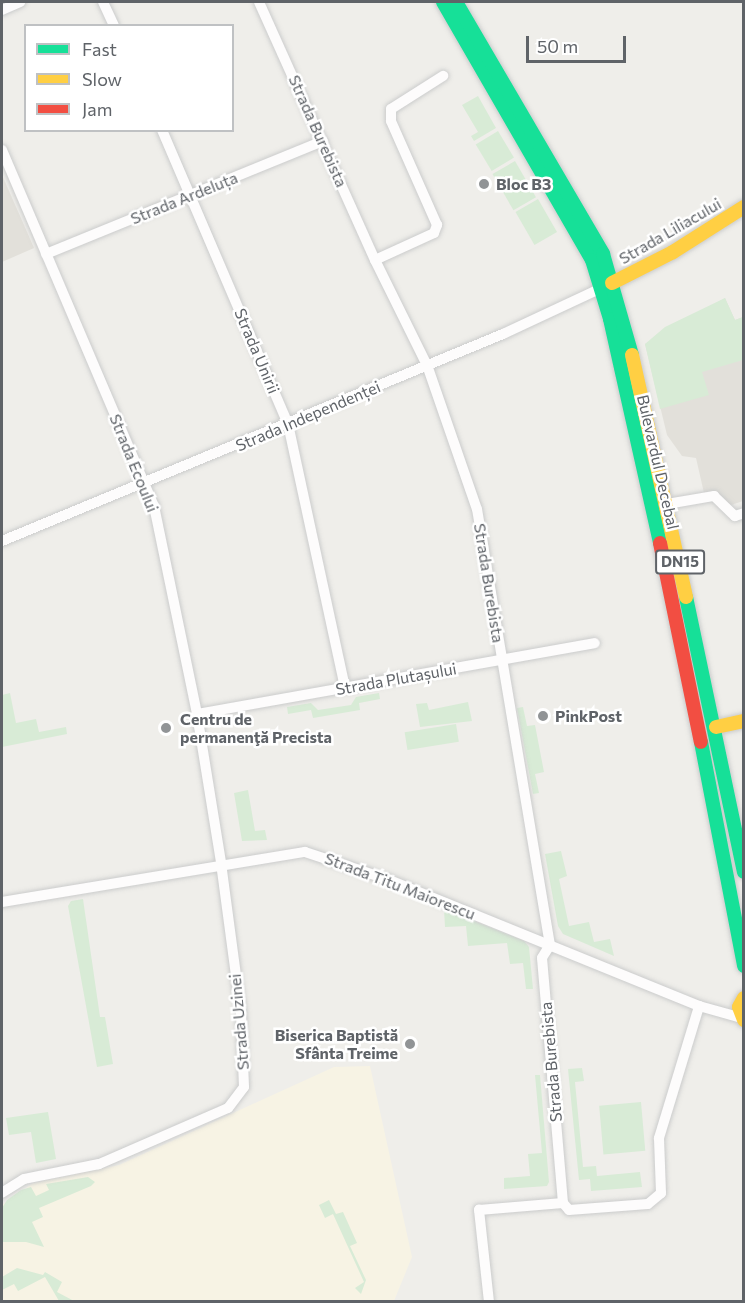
<!DOCTYPE html>
<meta charset="utf-8">
<style>
body{margin:0}
#map{position:relative;width:745px;height:1303px;overflow:hidden;background:#efeeea;font-family:Commissioner,sans-serif}
div>[style]{position:absolute}
.commercial>*{inset:0;background:#f7f3e4}
.education>*{inset:0;background:#e2e0da}
.green>*{inset:0;background:#d8ebd6;transform-origin:0 0}
.roads{filter:drop-shadow(0 0 2px #cbcccc) drop-shadow(0 0 2px #cbcccc)}
.street>*{height:10px;margin:-5px;padding:0 5px;transform-origin:5px;border-radius:5px;background:#fdfcfc}
.fast>*{height:14px;margin:-7px;padding:0 7px;transform-origin:7px;border-radius:7px;background:#16e098}
.slow>*{height:14px;margin:-7px;padding:0 7px;transform-origin:7px;border-radius:7px;background:#ffcf43}
.jam>*{height:14px;margin:-7px;padding:0 7px;transform-origin:7px;border-radius:7px;background:#f24e42}
.dots>*{width:16px;height:16px;translate:-50% -50%;box-sizing:border-box;border:3px solid #fff;border-radius:50%}
span{translate:-50% -50%;white-space:nowrap;text-align:center;line-height:1.15;-webkit-text-stroke:5px #fff;paint-order:stroke}
.shield-label span{padding:2px 4px;background:#fff;border:2px solid;border-radius:4px;-webkit-text-stroke-width:0}
.shield-label{font-size:15px;color:#5f6368;font-weight:700}
.street-label{font-size:16px;color:#5f6368}
.poi-label{font-size:16px;color:#5f6368;font-weight:700}
.left{translate:0 -50%;text-align:left}
.right{translate:-100% -50%;text-align:right}
.frame{position:absolute;inset:0;border:3px solid #5f6368;pointer-events:none}
.legend{position:absolute;left:24px;top:24px;width:210px;height:108px;box-sizing:border-box;background:#fff;border:2px solid #bfc1c3;margin:0;padding:8px 10px;list-style:none;font-size:18px;color:#5f6368}
.legend li{display:flex;align-items:center;gap:12px;height:30px}
.legend b{width:30px;border:2px solid #bfc1c3}
.scale{position:absolute;left:526px;top:36px;width:100px;height:27px;box-sizing:border-box;border:3px solid #5f6368;border-top:0;padding-left:8px;font-size:18px;line-height:21px;white-space:nowrap;color:#5f6368;-webkit-text-stroke:4px #fff;paint-order:stroke}
</style>
<div id="map">
<div class="commercial">
<div style="clip-path:polygon(370px 1066px,412px 1257px,394px 1301px,2px 1301px,2px 1205px,33px 1183px,119px 1165px,334px 1067px)"></div>
</div>
<div class="education">
<div style="clip-path:polygon(2px 175px,34px 248px,2px 262px)"></div>
<div style="clip-path:polygon(725px 298px,735px 320px,743px 317px,743px 501px,731px 505px,711px 491px,704px 493px,696px 458px,682px 456px,667px 435px,645px 344px)"></div>
</div>
<div class="green">
<div style="clip-path:polygon(478px 96px,496px 128px,474px 141px,471px 136px,478px 132px,462px 105px)"></div>
<div style="left:498px;top:131px;width:31px;height:26px;rotate:59deg"></div>
<div style="left:515px;top:161px;width:42px;height:26px;rotate:60deg"></div>
<div style="left:538px;top:199px;width:38px;height:26px;rotate:60deg"></div>
<div style="clip-path:polygon(725px 298px,735px 320px,743px 317px,743px 360px,702px 372px,709px 395px,660px 409px,645px 344px,665px 327px)"></div>
<div style="clip-path:polygon(10px 693px,16px 723px,36px 719px,39px 732px,66px 727px,67px 734px,2px 747px,2px 695px)"></div>
<div style="clip-path:polygon(379px 693px,380px 699px,359px 703px,360px 710px,313px 718px,311px 710px,288px 714px,287px 707px,311px 703px,318px 710px,351px 705px,356px 697px)"></div>
<div style="clip-path:polygon(468px 702px,472px 721px,420px 727px,416px 704px,427px 703px,429px 710px)"></div>
<div style="clip-path:polygon(523px 707px,527px 726px,535px 725px,544px 772px,535px 774px,539px 793px,533px 794px,517px 708px)"></div>
<div style="left:456px;top:724px;width:18px;height:52px;rotate:81deg"></div>
<div style="clip-path:polygon(248px 790px,255px 831px,265px 830px,267px 840px,242px 841px,234px 793px)"></div>
<div style="clip-path:polygon(561px 851px,567px 876px,559px 879px,569px 926px,589px 922px,594px 942px,610px 939px,614px 956px,563px 934px,558px 926px,545px 854px)"></div>
<div style="clip-path:polygon(83px 899px,100px 1017px,105px 1017px,113px 1064px,97px 1067px,68px 906px,71px 901px)"></div>
<div style="clip-path:polygon(444px 909px,524px 941px,529px 947px,533px 989px,526px 989px,523px 963px,510px 964px,507px 943px,468px 946px,466px 926px,445px 927px)"></div>
<div style="clip-path:polygon(582px 1068px,584px 1081px,575px 1082px,583px 1167px,596px 1166px,597px 1176px,640px 1172px,642px 1187px,591px 1191px,590px 1179px,579px 1180px,568px 1069px)"></div>
<div style="clip-path:polygon(535px 1075px,540px 1075px,549px 1182px,547px 1186px,504px 1189px,504px 1178px,530px 1176px,528px 1154px,542px 1153px)"></div>
<div style="left:641px;top:1102px;width:49px;height:42px;rotate:85deg"></div>
<div style="clip-path:polygon(48px 1112px,56px 1159px,36px 1163px,31px 1132px,9px 1135px,6px 1118px)"></div>
<div style="clip-path:polygon(88px 1177px,95px 1182px,91px 1186px,39px 1208px,43px 1217px,32px 1222px,44px 1247px,26px 1242px,2px 1242px,2px 1208px,7px 1200px,21px 1190px,31px 1187px,36px 1196px,49px 1190px,46px 1184px)"></div>
<div style="clip-path:polygon(329px 1200px,336px 1214px,343px 1212px,357px 1243px,350px 1246px,366px 1280px,361px 1294px,355px 1288px,364px 1282px,333px 1214px,325px 1218px,319px 1205px)"></div>
<div style="clip-path:polygon(17px 1268px,43px 1275px,45px 1272px,62px 1282px,57px 1292px,74px 1301px,59px 1301px,45px 1277px,18px 1291px,14px 1284px,2px 1290px,2px 1277px)"></div>
</div>
<div class="roads">
<div class="street">
<div style="left:103px;top:2px;width:26px;rotate:65deg"></div>
<div style="left:259px;top:2px;width:283px;rotate:65.8deg"></div>
<div style="left:375px;top:260px;width:117px;rotate:63.7deg"></div>
<div style="left:427px;top:365px;width:152px;rotate:70.9deg"></div>
<div style="left:477px;top:509px;width:442px;rotate:80.5deg"></div>
<div style="left:550px;top:945px;width:15px;rotate:122deg"></div>
<div style="left:542px;top:958px;width:246px;rotate:85.1deg"></div>
<div style="left:2px;top:10px;width:20px;rotate:-24deg"></div>
<div style="left:162px;top:130px;width:320px;rotate:66.8deg"></div>
<div style="left:288px;top:424px;width:270px;rotate:77.8deg"></div>
<div style="left:2px;top:150px;width:387px;rotate:66.9deg"></div>
<div style="left:154px;top:506px;width:212px;rotate:78.3deg"></div>
<div style="left:197px;top:714px;width:151px;rotate:80.8deg"></div>
<div style="left:221px;top:863px;width:150px;rotate:82.4deg"></div>
<div style="left:241px;top:1012px;width:75px;rotate:87.7deg"></div>
<div style="left:244px;top:1087px;width:26px;rotate:127deg"></div>
<div style="left:228px;top:1108px;width:141px;rotate:156.5deg"></div>
<div style="left:99px;top:1164px;width:76px;rotate:168.7deg"></div>
<div style="left:24px;top:1179px;width:26px;rotate:148deg"></div>
<div style="left:46px;top:254px;width:299px;rotate:-22.2deg"></div>
<div style="left:375px;top:260px;width:65px;rotate:-24.6deg"></div>
<div style="left:434px;top:233px;width:9px;rotate:-69deg"></div>
<div style="left:437px;top:225px;width:114px;rotate:-113.9deg"></div>
<div style="left:391px;top:121px;width:12px;rotate:-90deg"></div>
<div style="left:391px;top:109px;width:62px;rotate:-32.4deg"></div>
<div style="left:667px;top:504px;width:48px;rotate:-9.7deg"></div>
<div style="left:714px;top:496px;width:29px;rotate:44deg"></div>
<div style="left:735px;top:516px;width:9px;rotate:-18deg"></div>
<div style="left:2px;top:541px;width:542px;rotate:-22.45deg"></div>
<div style="left:503px;top:334px;width:114px;rotate:-25deg"></div>
<div style="left:197px;top:714px;width:404px;rotate:-10.1deg"></div>
<div style="left:2px;top:902px;width:307px;rotate:-9.4deg"></div>
<div style="left:305px;top:852px;width:89px;rotate:18.4deg"></div>
<div style="left:389px;top:880px;width:335px;rotate:22.1deg"></div>
<div style="left:699px;top:1006px;width:45px;rotate:15.6deg"></div>
<div style="left:563px;top:1203px;width:9px;rotate:49deg"></div>
<div style="left:569px;top:1210px;width:79px;rotate:-4.3deg"></div>
<div style="left:648px;top:1204px;width:17px;rotate:-40deg"></div>
<div style="left:661px;top:1193px;width:55px;rotate:-92.1deg"></div>
<div style="left:659px;top:1138px;width:138px;rotate:-73.1deg"></div>
<div style="left:489px;top:1302px;width:93px;rotate:-96.2deg"></div>
<div style="left:479px;top:1210px;width:84px;rotate:-4.8deg"></div>
</div>
<div class="fast">
<div style="left:443px;top:2px;width:298px;rotate:60deg"></div>
<div style="left:592px;top:260px;width:62px;rotate:73deg"></div>
<div style="left:610px;top:319px;width:230px;rotate:77.4deg"></div>
<div style="left:456px;top:2px;width:292px;rotate:59.7deg"></div>
<div style="left:603px;top:254px;width:105px;rotate:74deg"></div>
<div style="left:686px;top:597px;width:281px;rotate:78.1deg"></div>
<div style="left:701px;top:742px;width:228px;rotate:79.1deg"></div>
</div>
<div class="slow">
<div style="left:612px;top:283px;width:68px;rotate:-26.9deg"></div>
<div style="left:673px;top:252px;width:84px;rotate:-32.4deg"></div>
<div style="left:632px;top:355px;width:248px;rotate:77.4deg"></div>
<div style="left:716px;top:727px;width:29px;rotate:-12deg"></div>
<div style="left:744px;top:998px;width:10px;rotate:119deg"></div>
<div style="left:739px;top:1007px;width:14px;rotate:69deg"></div>
</div>
<div class="jam">
<div style="left:660px;top:543px;width:203px;rotate:78.4deg"></div>
</div>
</div>
<div class="dots">
<div style="left:484px;top:184px;background:#919496"></div>
<div style="left:543px;top:716px;background:#919496"></div>
<div style="left:166px;top:728px;background:#919496"></div>
<div style="left:410px;top:1044px;background:#919496"></div>
</div>
<div class="shield-label">
<span style="left:680px;top:562px">DN15</span>
</div>
<div class="street-label">
<span style="left:318px;top:131px;rotate:66deg">Strada Burebista</span>
<span style="left:184px;top:198px;rotate:-22deg">Strada Ardeluța</span>
<span style="left:670px;top:231px;rotate:-30deg">Strada Liliacului</span>
<span style="left:257px;top:351px;rotate:67deg">Strada Unirii</span>
<span style="left:308px;top:416px;rotate:-23deg">Strada Independenței</span>
<span style="left:658px;top:462px;rotate:77deg">Bulevardul Decebal</span>
<span style="left:134px;top:463px;rotate:68deg">Strada Ecoului</span>
<span style="left:489px;top:583px;rotate:81deg">Strada Burebista</span>
<span style="left:396px;top:679px;rotate:-10deg">Strada Plutașului</span>
<span style="left:400px;top:886px;rotate:21deg">Strada Titu Maiorescu</span>
<span style="left:239px;top:1022px;rotate:-95deg">Strada Uzinei</span>
<span style="left:551px;top:1062px;rotate:-95deg">Strada Burebista</span>
</div>
<div class="poi-label">
<span class="left" style="left:496px;top:184px">Bloc B3</span>
<span class="left" style="left:555px;top:716px">PinkPost</span>
<span class="left" style="left:180px;top:728px">Centru de<br>permanenţă Precista</span>
<span class="right" style="left:398px;top:1044px">Biserica Baptistă<br>Sfânta Treime</span>
</div>
<div class="frame"></div>
<ul class="legend">
<li><b style="height:8px;background:#16e098"></b>Fast</li>
<li><b style="height:8px;background:#ffcf43"></b>Slow</li>
<li><b style="height:8px;background:#f24e42"></b>Jam</li>
</ul>
<div class="scale">50 m</div>
</div>
